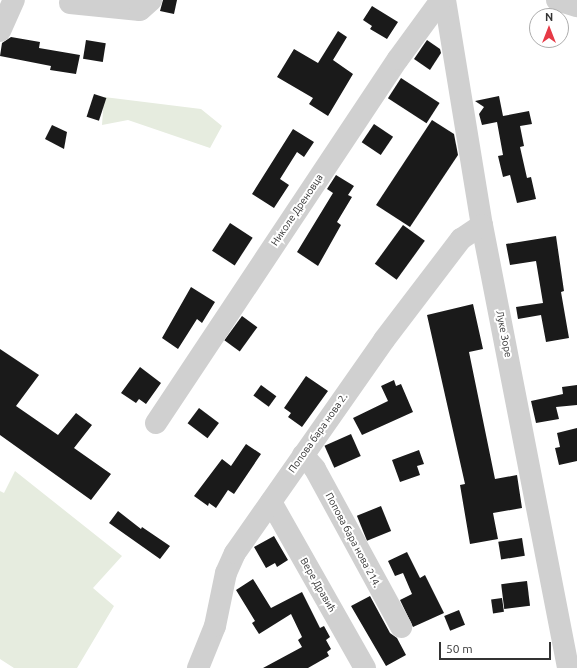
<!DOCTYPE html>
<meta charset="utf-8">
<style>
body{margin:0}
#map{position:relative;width:577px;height:668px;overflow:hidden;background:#fff;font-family:Ubuntu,sans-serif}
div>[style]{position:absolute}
.green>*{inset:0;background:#e6ecdf}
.building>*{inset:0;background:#1a1a1a;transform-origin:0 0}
.minor>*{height:22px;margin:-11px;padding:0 11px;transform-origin:11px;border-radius:11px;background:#d0d0d0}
span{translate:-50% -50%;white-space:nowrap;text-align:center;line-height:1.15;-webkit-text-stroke:4px #fff;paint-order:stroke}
.street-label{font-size:10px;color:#333}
.north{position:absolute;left:529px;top:8px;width:40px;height:40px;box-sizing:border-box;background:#fff;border:1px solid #adadad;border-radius:50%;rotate:0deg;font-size:11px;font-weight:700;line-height:16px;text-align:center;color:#333}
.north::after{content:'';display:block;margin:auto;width:14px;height:18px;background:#e63946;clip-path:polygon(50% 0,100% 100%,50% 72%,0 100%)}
.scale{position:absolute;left:439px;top:642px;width:112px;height:18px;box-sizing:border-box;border:2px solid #333;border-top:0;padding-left:5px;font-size:12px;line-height:14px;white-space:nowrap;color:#333;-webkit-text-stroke:3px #fff;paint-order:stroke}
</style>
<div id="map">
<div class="green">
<div style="clip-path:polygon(104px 97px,201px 109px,222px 126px,210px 148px,128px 120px,102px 125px)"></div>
<div style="clip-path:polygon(15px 471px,122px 556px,93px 588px,114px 606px,77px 668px,14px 668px,0 659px,0 491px,4px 493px)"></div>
</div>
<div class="building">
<div style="clip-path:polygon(163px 0,177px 0,174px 14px,160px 11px)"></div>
<div style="clip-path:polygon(372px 6px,398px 22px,387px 39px,370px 29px,372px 26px,363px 20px)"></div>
<div style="clip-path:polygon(338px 31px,347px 37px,333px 60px,353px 74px,328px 116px,309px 104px,313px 98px,277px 77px,294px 49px,318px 63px)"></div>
<div style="clip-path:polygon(11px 37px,40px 42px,39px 48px,80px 55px,76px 74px,50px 70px,51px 66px,0 56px,2px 43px)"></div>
<div style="left:86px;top:40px;width:20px;height:19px;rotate:9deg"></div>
<div style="clip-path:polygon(427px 40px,440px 49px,441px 53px,430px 70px,414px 59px)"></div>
<div style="left:401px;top:78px;width:46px;height:24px;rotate:33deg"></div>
<div style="left:94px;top:94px;width:13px;height:24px;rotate:18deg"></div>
<div style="clip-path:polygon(499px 96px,503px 116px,529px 111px,532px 124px,520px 126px,524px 146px,520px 147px,527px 178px,531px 177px,536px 199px,517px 203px,510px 175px,503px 177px,498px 156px,503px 155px,497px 122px,482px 125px,479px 114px,484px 107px,475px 101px)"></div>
<div style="clip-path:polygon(432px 120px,454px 134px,458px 155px,410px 227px,376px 205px)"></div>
<div style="left:374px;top:124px;width:23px;height:22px;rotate:34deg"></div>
<div style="clip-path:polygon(52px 125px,67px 132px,64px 149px,45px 139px)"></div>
<div style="clip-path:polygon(293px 129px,314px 142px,304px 157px,297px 152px,280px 179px,289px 185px,274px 208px,252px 194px)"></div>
<div style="clip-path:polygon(336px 175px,354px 186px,348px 195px,352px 197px,337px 222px,341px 225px,318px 266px,297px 252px,333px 193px,327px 189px)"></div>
<div style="left:230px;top:223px;width:27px;height:33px;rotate:33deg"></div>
<div style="left:403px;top:225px;width:27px;height:48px;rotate:36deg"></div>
<div style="clip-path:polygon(556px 236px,564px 291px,561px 292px,569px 338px,546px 342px,541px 315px,518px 319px,516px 307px,543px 303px,536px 261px,510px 265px,506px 244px)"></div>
<div style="clip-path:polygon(191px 287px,215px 302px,202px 323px,197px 319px,178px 349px,162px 338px)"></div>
<div style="clip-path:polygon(473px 304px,483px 349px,469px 352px,495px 479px,517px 475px,522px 508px,493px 513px,498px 539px,470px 544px,460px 485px,465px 484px,427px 315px)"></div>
<div style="left:242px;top:316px;width:19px;height:30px;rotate:36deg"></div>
<div style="clip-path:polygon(0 349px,39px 375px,16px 406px,58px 435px,76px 413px,92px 425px,74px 448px,111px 474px,91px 500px,0 435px)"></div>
<div style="clip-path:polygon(140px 367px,161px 383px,146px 404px,139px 399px,136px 403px,121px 393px)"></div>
<div style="clip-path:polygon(306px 376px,328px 391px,302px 427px,288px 417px,291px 413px,284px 408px)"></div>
<div style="clip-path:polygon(394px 380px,396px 386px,401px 384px,413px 412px,362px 435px,353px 418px,388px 401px,381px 386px)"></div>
<div style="left:261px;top:385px;width:19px;height:13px;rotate:36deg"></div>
<div style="clip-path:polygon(577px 385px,577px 405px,556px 407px,559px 419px,536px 423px,531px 401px,563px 394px,562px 387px)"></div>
<div style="left:199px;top:408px;width:25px;height:19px;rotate:37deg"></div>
<div style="clip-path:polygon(577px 428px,577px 461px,559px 465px,555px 448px,560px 447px,557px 433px)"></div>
<div style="left:351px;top:434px;width:24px;height:29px;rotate:66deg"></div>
<div style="clip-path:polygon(246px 444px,261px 454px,234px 494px,228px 490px,216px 508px,209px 503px,208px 506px,194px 496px,222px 459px,231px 466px)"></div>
<div style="clip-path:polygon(419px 450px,424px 464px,417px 466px,420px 475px,400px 482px,392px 460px)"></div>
<div style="left:381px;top:506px;width:27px;height:26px;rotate:68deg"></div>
<div style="clip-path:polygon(118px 511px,141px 529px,142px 527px,170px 546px,160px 559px,109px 523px)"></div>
<div style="clip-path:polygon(274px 536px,288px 560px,277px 567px,275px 563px,266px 568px,254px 547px)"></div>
<div style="left:522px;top:538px;width:18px;height:24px;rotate:81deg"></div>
<div style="clip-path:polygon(407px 552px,420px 578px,425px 575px,444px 613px,413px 627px,400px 600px,412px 594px,403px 573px,395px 576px,388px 561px)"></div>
<div style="clip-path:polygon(253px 579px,271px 608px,302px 592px,320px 628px,324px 626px,330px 637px,326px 640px,331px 649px,327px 652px,329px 656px,308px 668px,263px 668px,302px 647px,298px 640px,302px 637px,291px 614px,259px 634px,252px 623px,255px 621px,236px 590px)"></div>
<div style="left:527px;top:581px;width:25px;height:26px;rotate:83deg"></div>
<div style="clip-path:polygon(370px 596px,390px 633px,397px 638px,406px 655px,386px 666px,351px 606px)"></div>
<div style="left:502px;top:598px;width:14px;height:11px;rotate:82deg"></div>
<div style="left:459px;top:610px;width:16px;height:16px;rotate:68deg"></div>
</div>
<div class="minor">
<div style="left:445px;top:0;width:228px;rotate:80.7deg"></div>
<div style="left:482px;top:225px;width:451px;rotate:79deg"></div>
<div style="left:557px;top:0;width:21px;rotate:17deg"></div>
<div style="left:70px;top:3px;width:70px;rotate:5.7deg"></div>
<div style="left:140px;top:10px;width:15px;rotate:-42deg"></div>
<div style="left:0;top:31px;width:34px;rotate:-66deg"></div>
<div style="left:156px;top:423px;width:437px;rotate:-56.4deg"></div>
<div style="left:398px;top:59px;width:73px;rotate:-53.9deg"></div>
<div style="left:303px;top:455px;width:18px;rotate:49deg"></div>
<div style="left:315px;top:469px;width:180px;rotate:61.4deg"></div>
<div style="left:271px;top:502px;width:191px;rotate:60.5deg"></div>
<div style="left:198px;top:668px;width:45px;rotate:-68deg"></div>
<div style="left:215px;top:626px;width:54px;rotate:-78.3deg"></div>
<div style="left:226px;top:573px;width:22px;rotate:-66deg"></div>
<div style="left:235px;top:553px;width:260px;rotate:-55deg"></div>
<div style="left:384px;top:340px;width:127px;rotate:-52.7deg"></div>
<div style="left:461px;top:239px;width:25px;rotate:-34deg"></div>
</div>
<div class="street-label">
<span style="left:297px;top:210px;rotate:-56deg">Николе Дреновца</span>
<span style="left:504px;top:334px;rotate:79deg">Луке Зоре</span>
<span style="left:318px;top:433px;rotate:-55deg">Попова бара нова 2.</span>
<span style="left:353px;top:540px;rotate:62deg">Попова бара нова 214.</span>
<span style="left:318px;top:585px;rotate:60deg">Вере Дравић</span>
</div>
<div class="north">N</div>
<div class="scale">50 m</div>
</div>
